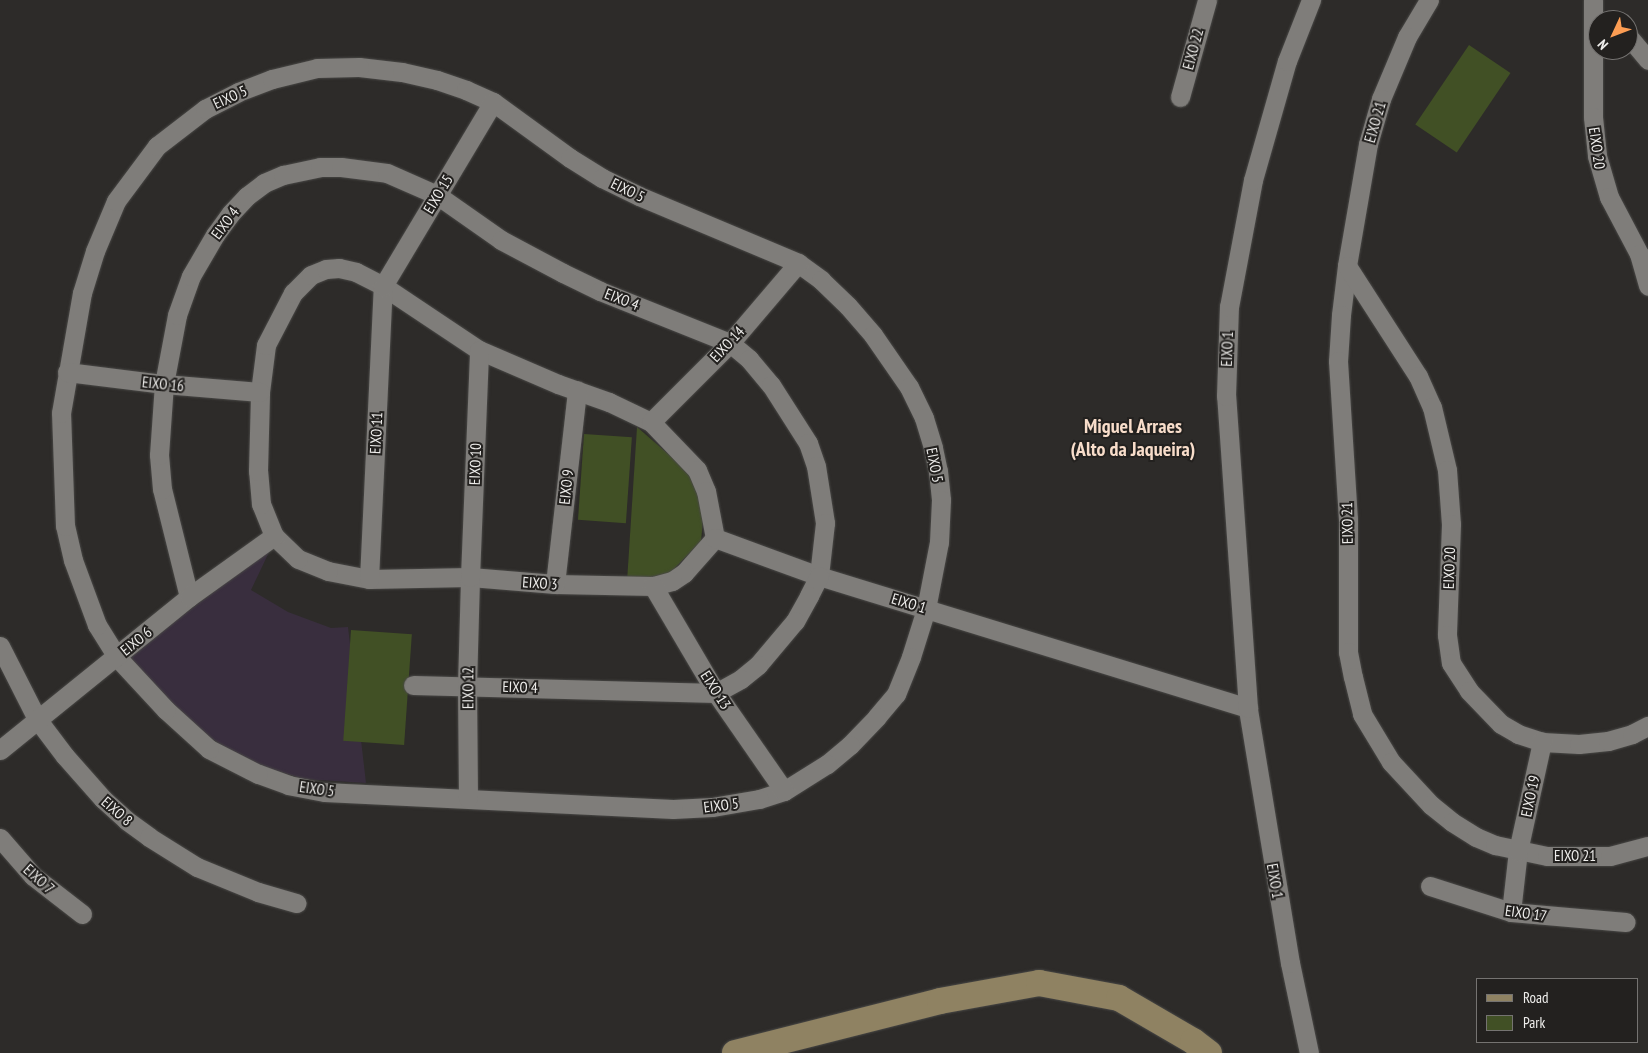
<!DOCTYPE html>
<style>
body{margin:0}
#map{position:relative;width:1648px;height:1053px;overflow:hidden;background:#2d2b29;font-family:"PT Sans Narrow",sans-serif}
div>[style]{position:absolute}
.education>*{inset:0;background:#392e3e}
.green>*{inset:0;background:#415025;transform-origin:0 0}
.roads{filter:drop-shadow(0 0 1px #494846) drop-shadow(0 0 1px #494846)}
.street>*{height:19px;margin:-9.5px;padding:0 9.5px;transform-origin:9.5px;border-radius:9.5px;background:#7f7d7a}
.secondary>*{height:26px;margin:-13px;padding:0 13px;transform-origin:13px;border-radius:13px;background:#8f8262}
span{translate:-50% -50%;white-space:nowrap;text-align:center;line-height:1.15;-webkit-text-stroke:4px #23211f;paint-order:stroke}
.street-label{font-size:15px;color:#efeeec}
.district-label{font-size:20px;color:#f8ddca;font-weight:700}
.legend{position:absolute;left:1476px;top:978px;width:162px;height:65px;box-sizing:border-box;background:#23211f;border:1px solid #757371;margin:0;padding:6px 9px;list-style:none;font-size:15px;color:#efeeec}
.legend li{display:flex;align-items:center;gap:10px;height:25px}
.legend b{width:25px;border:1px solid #757371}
.north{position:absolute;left:1588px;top:10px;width:50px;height:50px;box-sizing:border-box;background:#23211f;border:1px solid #757371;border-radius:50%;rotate:227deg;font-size:14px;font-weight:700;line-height:20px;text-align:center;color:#efeeec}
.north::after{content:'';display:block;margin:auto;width:18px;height:22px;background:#fc9d53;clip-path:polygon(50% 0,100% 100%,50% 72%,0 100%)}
</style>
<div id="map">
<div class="education">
<div style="clip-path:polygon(271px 548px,251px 590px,288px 612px,331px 628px,348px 627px,366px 783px,303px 779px,243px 760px,205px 734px,147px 680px,128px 657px)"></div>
</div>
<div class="green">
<div style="left:1469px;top:45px;width:50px;height:96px;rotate:34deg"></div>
<div style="clip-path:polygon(637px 427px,689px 472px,704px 509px,701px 541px,670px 573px,627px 582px)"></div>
<div style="left:584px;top:434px;width:48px;height:86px;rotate:4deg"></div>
<div style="left:351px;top:630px;width:61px;height:111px;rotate:4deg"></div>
</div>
<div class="roads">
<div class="street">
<div style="left:1429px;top:0;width:43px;rotate:120.7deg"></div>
<div style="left:1407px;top:37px;width:67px;rotate:112.8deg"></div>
<div style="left:1381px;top:99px;width:47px;rotate:106.1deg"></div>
<div style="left:1368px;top:144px;width:124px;rotate:99.8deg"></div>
<div style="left:1347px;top:266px;width:49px;rotate:97deg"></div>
<div style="left:1341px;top:315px;width:46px;rotate:93.7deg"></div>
<div style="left:1338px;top:361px;width:158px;rotate:86.4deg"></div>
<div style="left:1348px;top:519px;width:133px;rotate:90deg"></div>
<div style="left:1348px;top:652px;width:25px;rotate:79deg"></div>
<div style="left:1353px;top:677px;width:38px;rotate:76deg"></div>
<div style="left:1362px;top:714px;width:56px;rotate:58.9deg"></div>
<div style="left:1391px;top:762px;width:59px;rotate:47.1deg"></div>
<div style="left:1431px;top:805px;width:27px;rotate:39deg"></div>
<div style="left:1452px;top:822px;width:28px;rotate:32deg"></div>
<div style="left:1476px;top:837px;width:21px;rotate:23deg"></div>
<div style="left:1495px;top:845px;width:53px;rotate:11.9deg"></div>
<div style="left:1547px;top:856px;width:63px"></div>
<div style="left:1610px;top:856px;width:39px;rotate:-15deg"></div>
<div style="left:1593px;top:0;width:117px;rotate:90deg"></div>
<div style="left:1593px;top:117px;width:39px;rotate:84deg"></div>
<div style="left:1597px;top:156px;width:43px;rotate:73.7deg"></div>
<div style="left:1609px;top:197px;width:64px;rotate:62.2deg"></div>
<div style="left:1639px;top:254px;width:33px;rotate:74deg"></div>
<div style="left:1628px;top:36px;width:31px;rotate:50deg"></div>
<div style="left:359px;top:67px;width:43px;rotate:6.6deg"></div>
<div style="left:402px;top:72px;width:36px;rotate:13deg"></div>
<div style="left:437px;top:80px;width:31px;rotate:19deg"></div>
<div style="left:466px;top:90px;width:30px;rotate:24deg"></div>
<div style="left:493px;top:102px;width:95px;rotate:36deg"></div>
<div style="left:570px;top:158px;width:38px;rotate:32deg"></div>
<div style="left:602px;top:178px;width:41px;rotate:25.9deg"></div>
<div style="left:639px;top:196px;width:173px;rotate:22.8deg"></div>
<div style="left:798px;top:263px;width:29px;rotate:36deg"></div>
<div style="left:821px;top:280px;width:37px;rotate:44deg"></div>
<div style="left:848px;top:306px;width:38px;rotate:49deg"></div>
<div style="left:873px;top:335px;width:63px;rotate:55.3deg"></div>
<div style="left:909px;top:387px;width:34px;rotate:64deg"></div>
<div style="left:924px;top:418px;width:31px;rotate:73deg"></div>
<div style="left:933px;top:448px;width:24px;rotate:78deg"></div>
<div style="left:938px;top:471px;width:29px;rotate:84deg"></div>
<div style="left:941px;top:500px;width:42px;rotate:92.7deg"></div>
<div style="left:939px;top:542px;width:68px;rotate:101deg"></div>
<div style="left:926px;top:609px;width:50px;rotate:107.4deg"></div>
<div style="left:911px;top:657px;width:40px;rotate:112deg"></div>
<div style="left:896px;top:694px;width:30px;rotate:130deg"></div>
<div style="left:877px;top:717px;width:39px;rotate:134deg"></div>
<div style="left:850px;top:745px;width:30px;rotate:140deg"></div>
<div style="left:827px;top:764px;width:51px;rotate:147.9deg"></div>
<div style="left:784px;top:791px;width:26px;rotate:162deg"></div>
<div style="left:759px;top:799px;width:48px;rotate:170.3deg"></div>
<div style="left:712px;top:807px;width:39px;rotate:177deg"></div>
<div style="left:673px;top:809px;width:349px;rotate:-177.2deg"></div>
<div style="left:324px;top:792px;width:36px;rotate:-169deg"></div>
<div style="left:289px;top:785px;width:33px;rotate:-160deg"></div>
<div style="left:258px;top:774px;width:55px;rotate:-153deg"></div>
<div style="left:209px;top:749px;width:58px;rotate:-137.8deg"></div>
<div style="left:166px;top:710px;width:72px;rotate:-132.8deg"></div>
<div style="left:117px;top:657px;width:38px;rotate:-122deg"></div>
<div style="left:97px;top:625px;width:69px;rotate:-110.3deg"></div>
<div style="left:73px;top:560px;width:35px;rotate:-103deg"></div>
<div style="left:65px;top:526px;width:113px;rotate:-92deg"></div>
<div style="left:61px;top:413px;width:122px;rotate:-80.1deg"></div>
<div style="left:82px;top:293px;width:44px;rotate:-72.8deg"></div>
<div style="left:95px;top:251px;width:54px;rotate:-67.2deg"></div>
<div style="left:116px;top:201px;width:69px;rotate:-53.3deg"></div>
<div style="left:157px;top:146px;width:61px;rotate:-37.6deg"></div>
<div style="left:205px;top:109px;width:37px;rotate:-27deg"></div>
<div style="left:238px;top:92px;width:36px;rotate:-21deg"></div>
<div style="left:272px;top:79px;width:46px;rotate:-13.7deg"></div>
<div style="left:317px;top:68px;width:42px;rotate:-1.4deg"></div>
<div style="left:1180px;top:97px;width:101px;rotate:-74.4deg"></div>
<div style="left:1347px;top:266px;width:131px;rotate:57.2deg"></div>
<div style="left:1418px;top:376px;width:34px;rotate:66deg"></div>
<div style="left:1432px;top:407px;width:65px;rotate:76.6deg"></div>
<div style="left:1447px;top:470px;width:54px;rotate:85.8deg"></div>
<div style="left:1451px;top:524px;width:111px;rotate:92.1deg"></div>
<div style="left:1447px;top:635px;width:28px;rotate:82deg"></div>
<div style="left:1451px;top:663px;width:33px;rotate:57deg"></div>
<div style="left:1469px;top:691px;width:46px;rotate:45.9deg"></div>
<div style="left:1501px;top:724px;width:20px;rotate:30deg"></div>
<div style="left:1518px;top:734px;width:25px;rotate:18deg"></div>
<div style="left:1542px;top:742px;width:37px;rotate:3deg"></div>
<div style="left:1579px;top:744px;width:29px;rotate:-6deg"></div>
<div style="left:1608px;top:741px;width:25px;rotate:-16deg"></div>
<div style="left:1632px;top:734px;width:18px;rotate:-27deg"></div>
<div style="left:339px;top:268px;width:17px;rotate:13deg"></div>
<div style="left:356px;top:272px;width:30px;rotate:27deg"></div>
<div style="left:383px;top:286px;width:115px;rotate:33.7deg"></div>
<div style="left:479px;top:350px;width:86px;rotate:23.3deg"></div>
<div style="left:558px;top:384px;width:54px;rotate:19.4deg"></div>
<div style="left:609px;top:402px;width:47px;rotate:25.5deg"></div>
<div style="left:651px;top:422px;width:66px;rotate:46.2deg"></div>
<div style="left:697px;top:470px;width:23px;rotate:67deg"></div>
<div style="left:706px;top:491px;width:48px;rotate:79.2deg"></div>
<div style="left:715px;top:538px;width:47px;rotate:131.5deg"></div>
<div style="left:684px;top:573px;width:14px;rotate:146deg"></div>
<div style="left:672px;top:581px;width:20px;rotate:165deg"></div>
<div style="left:653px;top:586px;width:98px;rotate:-178.8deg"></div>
<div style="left:555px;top:584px;width:85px;rotate:-175.3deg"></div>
<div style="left:470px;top:577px;width:101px;rotate:178.9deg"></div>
<div style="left:369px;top:579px;width:42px;rotate:-169deg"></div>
<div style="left:328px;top:571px;width:32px;rotate:-158deg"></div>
<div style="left:298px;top:559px;width:33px;rotate:-136deg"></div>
<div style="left:274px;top:536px;width:35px;rotate:-112deg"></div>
<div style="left:261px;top:504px;width:33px;rotate:-95deg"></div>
<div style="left:258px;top:471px;width:79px;rotate:-88.5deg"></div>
<div style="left:260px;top:392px;width:47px;rotate:-82.7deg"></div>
<div style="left:266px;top:345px;width:59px;rotate:-62.6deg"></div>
<div style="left:293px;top:293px;width:25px;rotate:-45deg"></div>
<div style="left:311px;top:275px;width:16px;rotate:-22deg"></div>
<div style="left:326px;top:269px;width:13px;rotate:-4deg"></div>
<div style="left:67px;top:372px;width:98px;rotate:7.1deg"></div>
<div style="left:164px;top:384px;width:96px;rotate:4.8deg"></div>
<div style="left:651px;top:422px;width:112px;rotate:-45deg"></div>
<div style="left:730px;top:343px;width:105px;rotate:-49.6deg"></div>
<div style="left:715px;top:538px;width:111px;rotate:20.1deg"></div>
<div style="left:819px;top:576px;width:449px;rotate:17.1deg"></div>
<div style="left:369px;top:579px;width:293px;rotate:-87.3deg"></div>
<div style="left:383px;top:286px;width:214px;rotate:-59.1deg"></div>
<div style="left:555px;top:584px;width:195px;rotate:-83.5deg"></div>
<div style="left:653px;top:586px;width:124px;rotate:59.5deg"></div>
<div style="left:716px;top:693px;width:119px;rotate:55.2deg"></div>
<div style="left:189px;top:597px;width:111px;rotate:-104deg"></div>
<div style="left:162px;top:489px;width:34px;rotate:-95deg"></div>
<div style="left:159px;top:455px;width:71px;rotate:-86deg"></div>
<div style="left:164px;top:384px;width:70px;rotate:-79.3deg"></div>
<div style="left:177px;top:315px;width:41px;rotate:-70.3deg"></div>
<div style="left:191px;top:276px;width:48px;rotate:-59.7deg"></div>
<div style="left:215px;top:235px;width:27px;rotate:-54deg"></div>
<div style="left:231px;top:213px;width:23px;rotate:-47deg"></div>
<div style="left:247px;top:196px;width:21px;rotate:-37deg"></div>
<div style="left:264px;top:183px;width:21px;rotate:-23deg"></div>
<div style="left:283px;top:175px;width:38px;rotate:-12deg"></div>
<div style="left:320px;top:167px;width:21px"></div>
<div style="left:341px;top:167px;width:46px;rotate:7.4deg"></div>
<div style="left:387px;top:173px;width:55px;rotate:23.7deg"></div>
<div style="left:437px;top:195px;width:78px;rotate:35.1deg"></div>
<div style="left:501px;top:240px;width:70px;rotate:28deg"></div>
<div style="left:563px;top:273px;width:41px;rotate:25.9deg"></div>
<div style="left:600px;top:291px;width:140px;rotate:21.8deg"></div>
<div style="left:730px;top:343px;width:25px;rotate:40deg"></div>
<div style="left:749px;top:359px;width:34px;rotate:50deg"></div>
<div style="left:771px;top:385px;width:69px;rotate:57.5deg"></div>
<div style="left:808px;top:443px;width:24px;rotate:71deg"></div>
<div style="left:816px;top:466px;width:58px;rotate:81deg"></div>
<div style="left:825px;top:523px;width:53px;rotate:96.5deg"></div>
<div style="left:819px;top:576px;width:22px;rotate:117deg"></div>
<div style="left:809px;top:596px;width:29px;rotate:119deg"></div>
<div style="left:795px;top:621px;width:57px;rotate:130.1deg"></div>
<div style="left:758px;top:665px;width:22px;rotate:141deg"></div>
<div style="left:741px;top:679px;width:29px;rotate:151deg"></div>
<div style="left:716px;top:693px;width:303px;rotate:-178.5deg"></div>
<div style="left:0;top:646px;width:82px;rotate:63.1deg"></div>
<div style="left:37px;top:719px;width:46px;rotate:52.9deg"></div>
<div style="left:65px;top:756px;width:57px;rotate:48.5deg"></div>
<div style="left:103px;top:799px;width:31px;rotate:42deg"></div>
<div style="left:126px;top:820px;width:29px;rotate:36deg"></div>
<div style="left:149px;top:837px;width:57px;rotate:32deg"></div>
<div style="left:197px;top:867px;width:66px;rotate:22.3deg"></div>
<div style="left:258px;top:892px;width:40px;rotate:16deg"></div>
<div style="left:0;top:750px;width:243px;rotate:-39deg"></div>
<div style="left:189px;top:597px;width:105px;rotate:-35.7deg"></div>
<div style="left:468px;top:798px;width:112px;rotate:-90.5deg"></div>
<div style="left:467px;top:686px;width:109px;rotate:-88.4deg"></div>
<div style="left:470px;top:577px;width:227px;rotate:-87.7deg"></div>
<div style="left:0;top:838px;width:50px;rotate:49deg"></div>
<div style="left:33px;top:876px;width:62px;rotate:37.8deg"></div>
<div style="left:1430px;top:886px;width:85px;rotate:17.8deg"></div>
<div style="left:1511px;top:912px;width:115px;rotate:5deg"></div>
<div style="left:1511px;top:912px;width:61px;rotate:-83.5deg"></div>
<div style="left:1518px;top:851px;width:112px;rotate:-77.6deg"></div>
<div style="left:1309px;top:1053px;width:92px;rotate:-101.9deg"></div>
<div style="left:1290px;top:963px;width:258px;rotate:-99.4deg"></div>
<div style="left:1248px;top:708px;width:313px;rotate:-94deg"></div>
<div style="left:1226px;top:396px;width:89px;rotate:-88.1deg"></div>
<div style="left:1229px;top:307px;width:129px;rotate:-79.3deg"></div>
<div style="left:1253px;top:180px;width:124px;rotate:-74.1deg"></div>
<div style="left:1287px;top:61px;width:66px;rotate:-68.5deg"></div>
</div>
<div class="secondary">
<div style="left:735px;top:1053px;width:211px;rotate:-14.2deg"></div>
<div style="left:940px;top:1001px;width:101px;rotate:-10.3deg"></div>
<div style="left:1039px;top:983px;width:81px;rotate:10.6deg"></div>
<div style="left:1119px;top:998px;width:86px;rotate:30.2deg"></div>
<div style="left:1193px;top:1041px;width:20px;rotate:37deg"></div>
</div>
</div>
<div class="street-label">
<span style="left:1193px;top:49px;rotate:-75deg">EIXO 22</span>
<span style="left:230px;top:97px;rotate:-25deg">EIXO 5</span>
<span style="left:1375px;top:122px;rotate:-74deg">EIXO 21</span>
<span style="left:1597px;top:148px;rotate:82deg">EIXO 20</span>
<span style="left:628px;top:190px;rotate:26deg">EIXO 5</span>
<span style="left:438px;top:194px;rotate:-59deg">EIXO 15</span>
<span style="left:225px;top:223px;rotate:-53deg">EIXO 4</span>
<span style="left:622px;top:299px;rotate:21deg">EIXO 4</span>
<span style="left:727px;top:344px;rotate:-47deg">EIXO 14</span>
<span style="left:1227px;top:349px;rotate:-88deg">EIXO 1</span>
<span style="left:163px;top:384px;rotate:6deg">EIXO 16</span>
<span style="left:376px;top:433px;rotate:-87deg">EIXO 11</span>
<span style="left:475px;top:464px;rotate:-88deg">EIXO 10</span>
<span style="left:935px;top:465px;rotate:79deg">EIXO 5</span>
<span style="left:566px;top:487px;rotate:-84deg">EIXO 9</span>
<span style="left:1347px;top:523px;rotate:-91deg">EIXO 21</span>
<span style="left:1449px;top:568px;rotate:-88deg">EIXO 20</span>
<span style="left:540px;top:583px;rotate:4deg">EIXO 3</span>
<span style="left:909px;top:603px;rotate:17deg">EIXO 1</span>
<span style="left:136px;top:641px;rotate:-39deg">EIXO 6</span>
<span style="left:520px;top:687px;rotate:2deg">EIXO 4</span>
<span style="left:468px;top:688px;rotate:-90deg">EIXO 12</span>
<span style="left:716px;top:690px;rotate:57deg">EIXO 13</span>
<span style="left:317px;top:789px;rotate:8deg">EIXO 5</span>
<span style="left:1530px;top:796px;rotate:-78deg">EIXO 19</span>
<span style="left:721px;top:805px;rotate:-7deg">EIXO 5</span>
<span style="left:117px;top:811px;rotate:41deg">EIXO 8</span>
<span style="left:1575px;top:856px">EIXO 21</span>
<span style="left:39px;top:879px;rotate:42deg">EIXO 7</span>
<span style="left:1275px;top:881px;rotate:80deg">EIXO 1</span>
<span style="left:1526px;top:913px;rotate:8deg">EIXO 17</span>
</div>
<div class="district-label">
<span style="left:1133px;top:438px">Miguel Arraes<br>(Alto da Jaqueira)</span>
</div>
<ul class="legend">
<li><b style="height:6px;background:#8f8262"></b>Road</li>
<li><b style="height:14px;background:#415025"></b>Park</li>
</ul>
<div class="north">N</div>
</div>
